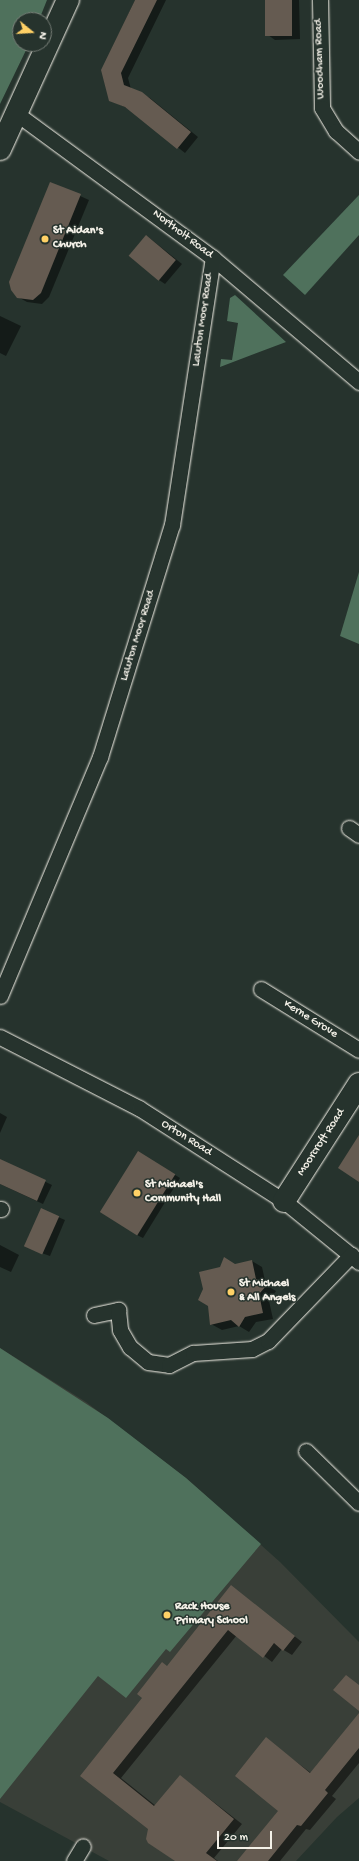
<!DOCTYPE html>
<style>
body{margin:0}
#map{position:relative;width:359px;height:1861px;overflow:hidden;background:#26332d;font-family:"Gochi Hand",sans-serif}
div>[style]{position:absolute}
.built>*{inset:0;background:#393f38}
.green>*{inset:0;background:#4f715c}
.shadow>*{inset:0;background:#0007}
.building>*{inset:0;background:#655b51;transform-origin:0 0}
.roads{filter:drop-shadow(0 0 1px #f4f1e8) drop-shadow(0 0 1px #f4f1e8)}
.street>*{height:15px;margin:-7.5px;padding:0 7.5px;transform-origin:7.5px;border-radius:7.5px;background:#26332d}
.secondary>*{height:22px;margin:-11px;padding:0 11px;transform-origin:11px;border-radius:11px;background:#26332d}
.dots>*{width:11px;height:11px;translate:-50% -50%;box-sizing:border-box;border:2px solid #26332d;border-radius:50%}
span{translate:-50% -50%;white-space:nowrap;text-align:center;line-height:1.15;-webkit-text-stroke:3px #26332d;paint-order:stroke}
.street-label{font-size:12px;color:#f4f1e8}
.poi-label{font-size:12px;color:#f4f1e8;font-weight:700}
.left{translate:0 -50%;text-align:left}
.north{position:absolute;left:12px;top:12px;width:40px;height:40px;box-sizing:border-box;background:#26332d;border:1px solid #787f78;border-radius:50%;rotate:108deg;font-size:11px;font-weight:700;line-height:16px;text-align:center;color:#f4f1e8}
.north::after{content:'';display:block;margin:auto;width:14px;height:18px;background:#ffd166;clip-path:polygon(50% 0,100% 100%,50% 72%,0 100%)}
.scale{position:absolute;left:217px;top:1831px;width:55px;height:18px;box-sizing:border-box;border:2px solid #f4f1e8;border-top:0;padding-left:5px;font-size:12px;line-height:14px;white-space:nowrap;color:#f4f1e8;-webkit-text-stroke:3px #26332d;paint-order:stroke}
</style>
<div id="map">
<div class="built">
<div style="clip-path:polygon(0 1348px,86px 1402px,186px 1478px,280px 1562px,359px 1642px,359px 1798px,337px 1817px,296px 1861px,109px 1861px,0 1802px)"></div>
</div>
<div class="green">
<div style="clip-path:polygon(0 0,47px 0,39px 20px,20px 20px,20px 44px,29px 44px,0 104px)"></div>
<div style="clip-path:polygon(359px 195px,359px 235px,305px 295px,283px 275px)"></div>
<div style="clip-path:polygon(235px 295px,286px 342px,220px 367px,221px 359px,232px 360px,238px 323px,227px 321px,230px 298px)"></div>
<div style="clip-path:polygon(359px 572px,359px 644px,340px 636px)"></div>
<div style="clip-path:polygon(0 1348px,108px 1418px,186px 1478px,261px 1544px,170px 1652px,166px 1649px,126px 1698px,98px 1676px,0 1799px)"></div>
</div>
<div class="shadow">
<div style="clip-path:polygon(135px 0,166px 0,128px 78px,131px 89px,150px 98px,198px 137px,185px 153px,129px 109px,110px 100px,102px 70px)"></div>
<div style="clip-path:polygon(266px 0,299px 0,300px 39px,275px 40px,268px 35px)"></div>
<div style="clip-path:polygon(51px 183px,89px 200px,49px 297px,42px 304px,27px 302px,18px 297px)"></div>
<div style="clip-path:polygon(147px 236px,182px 264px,165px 284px,159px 280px)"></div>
<div style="clip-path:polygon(0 316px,21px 326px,6px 356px,0 353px)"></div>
<div style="clip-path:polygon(0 1113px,7px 1117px,0 1133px)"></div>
<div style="clip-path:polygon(144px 1156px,180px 1178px,143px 1238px,137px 1235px)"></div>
<div style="clip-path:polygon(0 1160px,52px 1185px,43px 1204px,0 1184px)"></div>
<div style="clip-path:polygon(42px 1210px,65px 1220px,50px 1256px,33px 1250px)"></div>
<div style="clip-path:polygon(0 1245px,19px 1255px,11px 1272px,0 1267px)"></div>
<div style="clip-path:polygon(252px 1261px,262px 1267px,266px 1285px,276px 1291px,269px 1301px,273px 1319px,256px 1322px,249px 1332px,239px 1326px,222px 1330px,211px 1324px,235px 1265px)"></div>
<div style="clip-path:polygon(231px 1587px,302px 1642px,292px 1655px,282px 1649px,272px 1662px,237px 1635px,121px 1778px,156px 1806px,180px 1776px,242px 1824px,214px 1858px,218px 1861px,177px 1861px,149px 1829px,82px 1776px)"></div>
<div style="clip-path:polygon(359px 1714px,359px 1763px,332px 1796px,336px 1799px,310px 1830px,306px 1829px,280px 1861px,238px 1861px,279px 1811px,266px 1739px,311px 1773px)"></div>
</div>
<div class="building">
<div style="clip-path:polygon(135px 0,157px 0,121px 73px,124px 85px,142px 92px,191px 132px,177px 149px,125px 107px,109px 101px,101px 70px)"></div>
<div style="left:265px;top:0;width:27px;height:36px"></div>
<div style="clip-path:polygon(50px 182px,81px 194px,41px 293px,33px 300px,17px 298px,11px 290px,9px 282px)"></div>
<div style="left:146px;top:235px;width:39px;height:27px;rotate:40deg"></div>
<div style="clip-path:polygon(359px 1135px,359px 1182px,338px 1168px)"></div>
<div style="left:138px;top:1151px;width:44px;height:72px;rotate:32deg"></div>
<div style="clip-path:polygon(0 1159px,46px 1180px,37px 1201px,0 1184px)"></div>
<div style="left:41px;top:1208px;width:20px;height:42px;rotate:24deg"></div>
<div style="clip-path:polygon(224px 1257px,235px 1264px,252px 1260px,256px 1279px,267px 1285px,259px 1294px,263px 1313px,245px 1317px,239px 1327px,231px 1320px,210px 1325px,208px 1306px,198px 1300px,203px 1289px,199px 1272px,220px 1267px)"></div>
<div style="clip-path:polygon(231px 1585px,295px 1636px,283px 1651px,274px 1643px,263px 1658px,228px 1630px,113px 1773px,154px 1806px,180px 1775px,234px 1819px,206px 1853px,217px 1861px,175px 1861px,148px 1843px,146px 1839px,148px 1829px,80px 1776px,142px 1698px,137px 1694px,162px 1662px,167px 1666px)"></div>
<div style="clip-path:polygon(346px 1675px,359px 1685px,359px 1711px,333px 1690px)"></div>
<div style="clip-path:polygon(359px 1713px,359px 1748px,325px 1790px,328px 1793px,301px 1826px,297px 1825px,268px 1861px,237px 1861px,278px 1811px,235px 1776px,266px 1737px,310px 1773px)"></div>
</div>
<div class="roads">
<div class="street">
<div style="left:320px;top:0;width:108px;rotate:88.9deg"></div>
<div style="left:322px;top:108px;width:27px;rotate:59deg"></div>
<div style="left:336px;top:131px;width:31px;rotate:42deg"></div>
<div style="left:17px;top:114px;width:243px;rotate:36.3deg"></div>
<div style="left:213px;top:258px;width:192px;rotate:40.3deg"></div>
<div style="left:349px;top:828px;width:12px;rotate:35deg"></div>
<div style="left:261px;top:989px;width:115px;rotate:31.9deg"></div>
<div style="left:0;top:996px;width:259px;rotate:-67.3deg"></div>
<div style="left:100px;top:757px;width:243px;rotate:-72.8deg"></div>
<div style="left:172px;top:525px;width:270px;rotate:-81.3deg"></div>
<div style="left:0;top:1037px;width:156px;rotate:27.1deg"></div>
<div style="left:139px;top:1108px;width:172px;rotate:32.7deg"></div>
<div style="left:284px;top:1201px;width:97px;rotate:39.1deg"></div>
<div style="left:0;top:1209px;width:1px"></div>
<div style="left:94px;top:1315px;width:25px;rotate:-12deg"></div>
<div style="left:118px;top:1310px;width:20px;rotate:84deg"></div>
<div style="left:120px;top:1330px;width:20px;rotate:60deg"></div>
<div style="left:130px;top:1347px;width:23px;rotate:40deg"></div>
<div style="left:148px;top:1362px;width:21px;rotate:8deg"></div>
<div style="left:169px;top:1365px;width:27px;rotate:-27deg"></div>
<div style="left:193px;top:1353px;width:59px;rotate:-3.9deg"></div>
<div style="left:252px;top:1349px;width:18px;rotate:-27deg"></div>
<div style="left:268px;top:1341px;width:120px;rotate:-46deg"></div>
<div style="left:306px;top:1451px;width:74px;rotate:44.5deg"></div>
<div style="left:74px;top:1861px;width:17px;rotate:-59deg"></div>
</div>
<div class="secondary">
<div style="left:0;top:149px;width:164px;rotate:-65.5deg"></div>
<div style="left:284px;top:1201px;width:139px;rotate:-57.3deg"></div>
</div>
</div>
<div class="dots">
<div style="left:45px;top:239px;background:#ffd166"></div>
<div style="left:137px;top:1193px;background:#ffd166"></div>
<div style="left:231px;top:1292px;background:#ffd166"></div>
<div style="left:167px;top:1615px;background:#ffd166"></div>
</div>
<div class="street-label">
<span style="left:321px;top:59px;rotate:-92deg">Woodham Road</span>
<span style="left:182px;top:235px;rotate:37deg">Northolt Road</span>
<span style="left:204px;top:320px;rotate:-82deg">Lawton Moor Road</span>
<span style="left:139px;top:636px;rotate:-73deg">Lawton Moor Road</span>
<span style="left:310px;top:1020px;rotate:32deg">Kerne Grove</span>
<span style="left:186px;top:1139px;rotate:32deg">Orton Road</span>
<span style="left:322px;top:1143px;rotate:-57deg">Moorcroft Road</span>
</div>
<div class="poi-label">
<span class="left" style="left:53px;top:239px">St Aidan's<br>Church</span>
<span class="left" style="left:145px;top:1193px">St Michael's<br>Community Hall</span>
<span class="left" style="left:239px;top:1292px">St Michael<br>&amp; All Angels</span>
<span class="left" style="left:175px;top:1615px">Rack House<br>Primary School</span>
</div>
<div class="north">N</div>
<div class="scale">20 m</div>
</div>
